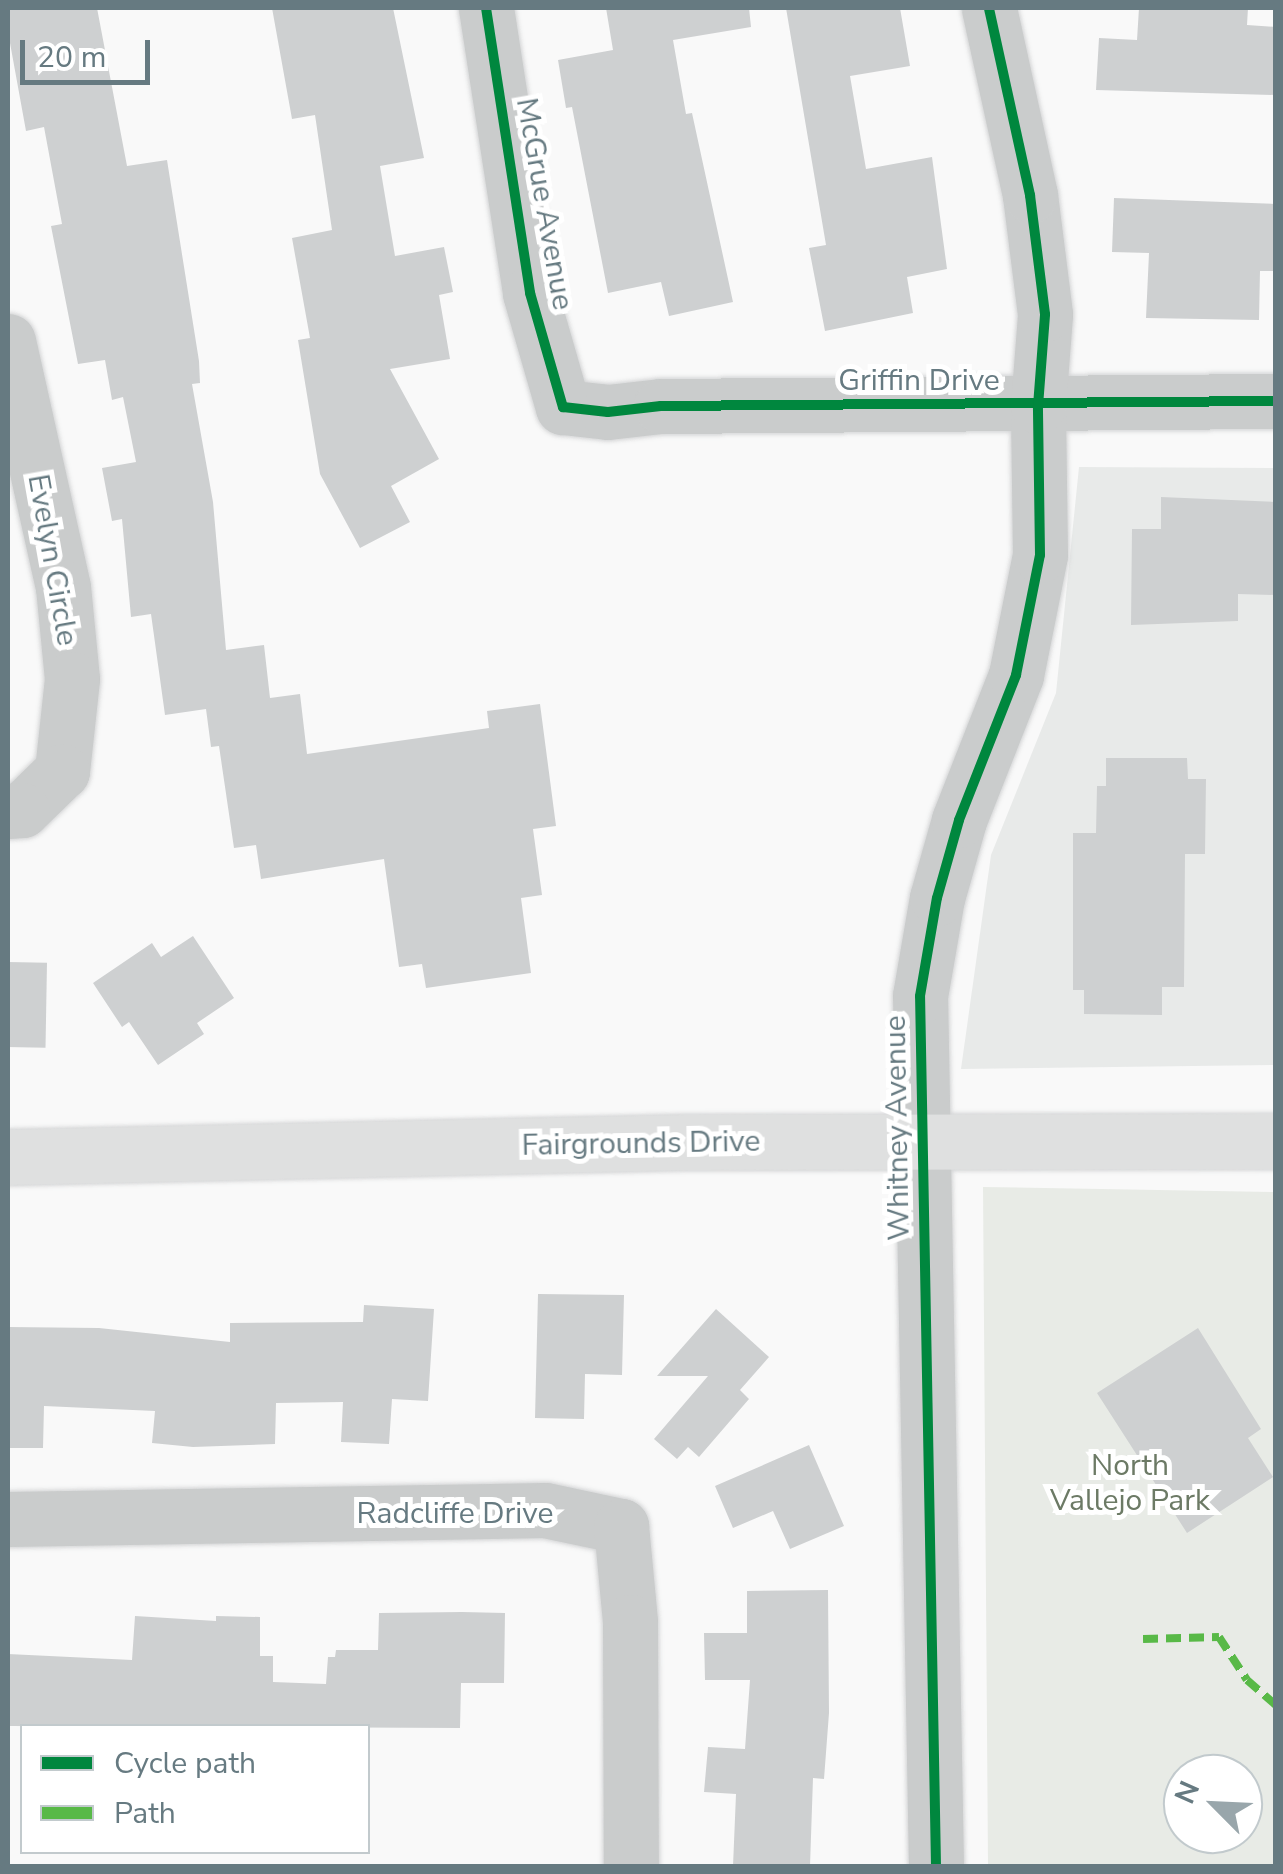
<!DOCTYPE html>
<style>
body{margin:0}
#map{position:relative;width:1283px;height:1874px;overflow:hidden;background:#f9f9f9;font-family:"Nunito Sans",sans-serif}
div>[style]{position:absolute}
.built>*{inset:0;background:#e8eae9}
.green>*{inset:0;background:#e8ebe6}
.building>*{inset:0;background:#ced0d1;transform-origin:0 0}
.roads{filter:drop-shadow(0 0 2px #d4d5d6) drop-shadow(0 0 2px #d4d5d6)}
.minor>*{height:55px;margin:-27.5px;padding:0 27.5px;transform-origin:27.5px;border-radius:27.5px;background:#cacccc}
.major>*{height:55px;margin:-27.5px;padding:0 27.5px;transform-origin:27.5px;border-radius:27.5px;background:#dfe0e0}
.quiet>*{height:8px;margin-top:-4px;transform-origin:0;background:repeating-linear-gradient(90deg,#58b947 0 15px,transparent 0 23px)}
.cycleway>*{height:10px;margin:-5px;padding:0 5px;transform-origin:5px;border-radius:5px;background:#00873e}
span{translate:-50% -50%;white-space:nowrap;text-align:center;line-height:1.15;-webkit-text-stroke:10px #fff;paint-order:stroke}
.street-label{font-size:30px;color:#667a81}
.park-label{font-size:30px;color:#6c7a65}
.frame{position:absolute;inset:0;border:10px solid #667a81;pointer-events:none}
.legend{position:absolute;left:20px;top:1724px;width:350px;height:130px;box-sizing:border-box;background:#fff;border:2px solid #c2cacd;margin:0;padding:12px 18px;list-style:none;font-size:30px;color:#667a81}
.legend li{display:flex;align-items:center;gap:20px;height:50px}
.legend b{width:50px;border:2px solid #c2cacd}
.north{position:absolute;left:1163px;top:1754px;width:100px;height:100px;box-sizing:border-box;background:#fff;border:2px solid #c2cacd;border-radius:50%;rotate:294deg;font-size:28px;font-weight:700;line-height:40px;text-align:center;color:#667a81}
.north::after{content:'';display:block;margin:auto;width:35px;height:45px;background:#99a6ab;clip-path:polygon(50% 0,100% 100%,50% 72%,0 100%)}
.scale{position:absolute;left:20px;top:40px;width:130px;height:45px;box-sizing:border-box;border:5px solid #667a81;border-top:0;padding-left:12px;font-size:30px;line-height:35px;white-space:nowrap;color:#667a81;-webkit-text-stroke:8px #fff;paint-order:stroke}
</style>
<div id="map">
<div class="built">
<div style="clip-path:polygon(1079px 467px,1275px 468px,1275px 1065px,961px 1069px,991px 855px,1056px 693px)"></div>
</div>
<div class="green">
<div style="clip-path:polygon(evenodd,983px 1187px,1275px 1192px,1275px 1866px,988px 1866px,983px 1187px,1183px 1774px,1243px 1774px,1243px 1834px,1183px 1834px,1183px 1774px)"></div>
</div>
<div class="building">
<div style="clip-path:polygon(8px 8px,97px 8px,127px 166px,167px 160px,199px 361px,200px 383px,192px 384px,213px 502px,226px 650px,264px 645px,270px 698px,300px 694px,307px 754px,489px 728px,487px 711px,540px 704px,556px 826px,533px 829px,542px 895px,521px 898px,531px 973px,426px 988px,422px 964px,399px 967px,384px 859px,261px 879px,256px 845px,234px 848px,219px 746px,211px 747px,206px 709px,165px 715px,151px 614px,131px 617px,122px 519px,112px 521px,102px 468px,136px 462px,123px 397px,112px 400px,105px 360px,78px 364px,51px 226px,62px 224px,44px 127px,26px 131px,8px 32px)"></div>
<div style="clip-path:polygon(272px 8px,393px 8px,424px 158px,380px 166px,395px 256px,444px 247px,453px 292px,439px 295px,450px 359px,390px 369px,439px 459px,391px 486px,410px 522px,360px 548px,320px 474px,298px 340px,310px 338px,292px 238px,332px 230px,315px 115px,292px 119px)"></div>
<div style="clip-path:polygon(606px 8px,749px 8px,751px 27px,673px 40px,686px 114px,692px 113px,733px 302px,669px 316px,661px 282px,608px 293px,572px 107px,566px 108px,558px 60px,613px 50px)"></div>
<div style="clip-path:polygon(786px 8px,900px 8px,910px 66px,850px 76px,866px 169px,932px 157px,947px 269px,907px 277px,913px 313px,825px 331px,809px 248px,826px 245px)"></div>
<div style="clip-path:polygon(1139px 8px,1248px 8px,1247px 25px,1276px 27px,1276px 95px,1096px 90px,1099px 38px,1137px 40px)"></div>
<div style="clip-path:polygon(1114px 198px,1276px 204px,1276px 271px,1260px 271px,1259px 320px,1146px 318px,1149px 253px,1112px 252px)"></div>
<div style="clip-path:polygon(1161px 497px,1276px 502px,1276px 595px,1238px 594px,1238px 621px,1131px 625px,1132px 529px,1161px 529px)"></div>
<div style="clip-path:polygon(1106px 758px,1187px 758px,1188px 779px,1206px 779px,1205px 854px,1185px 854px,1184px 987px,1162px 987px,1162px 1015px,1084px 1014px,1084px 990px,1073px 990px,1073px 833px,1096px 833px,1097px 786px,1106px 786px)"></div>
<div style="clip-path:polygon(193px 936px,234px 998px,197px 1023px,204px 1034px,158px 1065px,129px 1022px,122px 1027px,93px 983px,152px 943px,161px 957px)"></div>
<div style="left:8px;top:962px;width:39px;height:85px;rotate:1deg"></div>
<div style="clip-path:polygon(538px 1294px,624px 1295px,622px 1375px,585px 1374px,584px 1419px,535px 1418px)"></div>
<div style="clip-path:polygon(364px 1305px,434px 1309px,428px 1401px,392px 1399px,389px 1444px,341px 1442px,343px 1402px,276px 1403px,275px 1444px,193px 1447px,152px 1443px,155px 1411px,44px 1406px,43px 1448px,8px 1448px,8px 1327px,99px 1328px,230px 1342px,230px 1323px,363px 1322px)"></div>
<div style="clip-path:polygon(716px 1309px,769px 1357px,740px 1390px,749px 1399px,699px 1457px,688px 1447px,677px 1459px,654px 1439px,708px 1376px,657px 1376px)"></div>
<div style="clip-path:polygon(1198px 1328px,1261px 1429px,1248px 1438px,1273px 1477px,1187px 1533px,1097px 1393px)"></div>
<div style="clip-path:polygon(809px 1445px,844px 1526px,790px 1549px,773px 1511px,733px 1528px,715px 1486px)"></div>
<div style="clip-path:polygon(828px 1590px,829px 1713px,824px 1779px,813px 1778px,810px 1866px,733px 1866px,736px 1794px,704px 1792px,708px 1747px,745px 1749px,750px 1680px,705px 1680px,704px 1633px,747px 1633px,747px 1591px)"></div>
<div style="clip-path:polygon(462px 1612px,505px 1613px,504px 1683px,461px 1683px,460px 1728px,8px 1726px,8px 1654px,132px 1660px,135px 1616px,216px 1621px,216px 1616px,260px 1617px,260px 1656px,273px 1656px,273px 1682px,326px 1684px,328px 1657px,335px 1657px,336px 1650px,378px 1650px,379px 1613px)"></div>
</div>
<div class="roads">
<div class="minor">
<div style="left:486px;top:8px;width:288px;rotate:81.2deg"></div>
<div style="left:530px;top:293px;width:119px;rotate:73.9deg"></div>
<div style="left:563px;top:407px;width:45px;rotate:6.3deg"></div>
<div style="left:608px;top:412px;width:53px;rotate:-6.5deg"></div>
<div style="left:661px;top:406px;width:615px;rotate:-0.47deg"></div>
<div style="left:8px;top:341px;width:252px;rotate:77.4deg"></div>
<div style="left:63px;top:587px;width:92px;rotate:84.4deg"></div>
<div style="left:72px;top:679px;width:93px;rotate:96.2deg"></div>
<div style="left:62px;top:771px;width:56px;rotate:135.7deg"></div>
<div style="left:22px;top:810px;width:14px;rotate:176deg"></div>
<div style="left:8px;top:1519px;width:537px;rotate:-0.96deg"></div>
<div style="left:545px;top:1510px;width:78px;rotate:11.9deg"></div>
<div style="left:621px;top:1526px;width:96px;rotate:84.6deg"></div>
<div style="left:630px;top:1622px;width:244px;rotate:89.8deg"></div>
<div style="left:936px;top:1866px;width:870px;rotate:-91.05deg"></div>
<div style="left:920px;top:996px;width:99px;rotate:-80.2deg"></div>
<div style="left:937px;top:898px;width:81px;rotate:-74.2deg"></div>
<div style="left:959px;top:820px;width:156px;rotate:-68.5deg"></div>
<div style="left:1016px;top:675px;width:122px;rotate:-78.7deg"></div>
<div style="left:1040px;top:555px;width:149px;rotate:-90.8deg"></div>
<div style="left:1038px;top:406px;width:92px;rotate:-85.6deg"></div>
<div style="left:1045px;top:314px;width:120px;rotate:-97.2deg"></div>
<div style="left:1030px;top:195px;width:191px;rotate:-102.4deg"></div>
</div>
<div class="major">
<div style="left:8px;top:1157px;width:678px;rotate:-1.27deg"></div>
<div style="left:686px;top:1142px;width:590px;rotate:-0.1deg"></div>
</div>
</div>
<div class="quiet">
<div style="left:1143px;top:1639px;width:76px;rotate:-1.5deg"></div>
<div style="left:1219px;top:1637px;width:51px;rotate:56.9deg"></div>
<div style="left:1247px;top:1680px;width:38px;rotate:41deg"></div>
</div>
<div class="cycleway">
<div style="left:486px;top:8px;width:288px;rotate:81.2deg"></div>
<div style="left:530px;top:293px;width:119px;rotate:73.9deg"></div>
<div style="left:563px;top:407px;width:45px;rotate:6.3deg"></div>
<div style="left:608px;top:412px;width:53px;rotate:-6.5deg"></div>
<div style="left:661px;top:406px;width:615px;rotate:-0.47deg"></div>
<div style="left:936px;top:1866px;width:870px;rotate:-91.05deg"></div>
<div style="left:920px;top:996px;width:99px;rotate:-80.2deg"></div>
<div style="left:937px;top:898px;width:81px;rotate:-74.2deg"></div>
<div style="left:959px;top:820px;width:156px;rotate:-68.5deg"></div>
<div style="left:1016px;top:675px;width:122px;rotate:-78.7deg"></div>
<div style="left:1040px;top:555px;width:149px;rotate:-90.8deg"></div>
<div style="left:1038px;top:406px;width:92px;rotate:-85.6deg"></div>
<div style="left:1045px;top:314px;width:120px;rotate:-97.2deg"></div>
<div style="left:1030px;top:195px;width:191px;rotate:-102.4deg"></div>
</div>
<div class="street-label">
<span style="left:544px;top:204px;rotate:80deg">McGrue Avenue</span>
<span style="left:919px;top:381px">Griffin Drive</span>
<span style="left:52px;top:560px;rotate:80deg">Evelyn Circle</span>
<span style="left:898px;top:1128px;rotate:-91deg">Whitney Avenue</span>
<span style="left:641px;top:1144px;rotate:-1deg">Fairgrounds Drive</span>
<span style="left:455px;top:1514px">Radcliffe Drive</span>
</div>
<div class="park-label">
<span style="left:1130px;top:1483px">North<br>Vallejo Park</span>
</div>
<div class="frame"></div>
<ul class="legend">
<li><b style="height:12px;background:#00873e"></b>Cycle path</li>
<li><b style="height:12px;background:#58b947"></b>Path</li>
</ul>
<div class="north">N</div>
<div class="scale">20 m</div>
</div>
